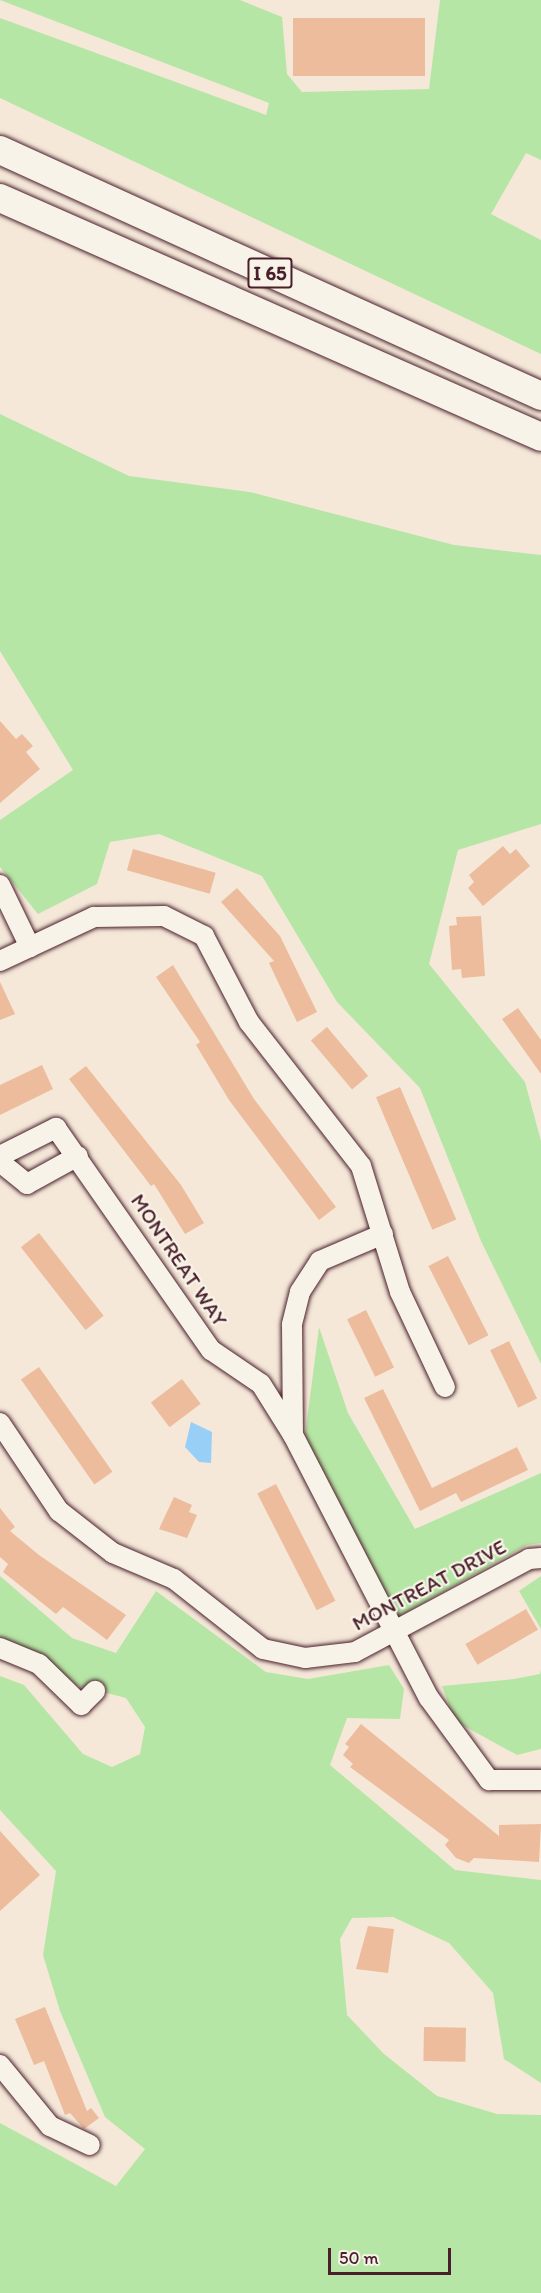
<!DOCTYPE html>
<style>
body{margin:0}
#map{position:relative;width:541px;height:2293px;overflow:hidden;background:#f5e8d9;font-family:Itim,sans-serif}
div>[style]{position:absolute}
.green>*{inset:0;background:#b6e6a5}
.water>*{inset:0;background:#97cff7}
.building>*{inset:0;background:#ecbc9c;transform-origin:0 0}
.roads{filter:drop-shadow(0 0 2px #4a1f2b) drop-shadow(0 0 2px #4a1f2b)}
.minor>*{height:20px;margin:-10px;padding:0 10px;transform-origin:10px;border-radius:10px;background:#f7f3e8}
.highway>*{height:28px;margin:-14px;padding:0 14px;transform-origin:14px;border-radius:14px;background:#f7f3e8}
span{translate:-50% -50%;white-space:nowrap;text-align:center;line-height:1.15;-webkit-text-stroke:4.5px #f7f3e8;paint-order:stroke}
.shield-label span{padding:2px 4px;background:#f7f3e8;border:2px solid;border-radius:4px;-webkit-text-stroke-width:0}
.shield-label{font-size:20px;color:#4a1f2b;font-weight:700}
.street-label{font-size:21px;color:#4a1f2b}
.scale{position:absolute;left:328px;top:2248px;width:123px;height:27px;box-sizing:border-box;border:3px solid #4a1f2b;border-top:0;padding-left:8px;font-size:18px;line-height:21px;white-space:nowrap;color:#4a1f2b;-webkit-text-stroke:4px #f7f3e8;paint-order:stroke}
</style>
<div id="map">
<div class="green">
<div style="clip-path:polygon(0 0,240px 0,282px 17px,287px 74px,302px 92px,429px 89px,440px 0,541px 0,541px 160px,526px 153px,491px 214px,541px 240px,541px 354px,0 98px,0 18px,266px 115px,269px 103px)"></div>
<div style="clip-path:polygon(0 414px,129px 476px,250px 492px,454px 545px,541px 555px,541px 824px,458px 850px,429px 964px,525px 1082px,541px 1141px,541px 1364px,481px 1241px,420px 1088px,337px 1002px,262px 876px,159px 834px,110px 842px,97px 884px,38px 914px,0 867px,0 820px,73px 770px,0 651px)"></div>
<div style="clip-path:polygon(319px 1327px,348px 1413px,415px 1529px,541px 1473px,541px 1543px,527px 1545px,398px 1617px,305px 1436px)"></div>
<div style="clip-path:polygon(0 1576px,72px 1638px,116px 1653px,156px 1591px,266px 1672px,308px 1679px,389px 1665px,404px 1689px,400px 1719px,347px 1718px,330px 1765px,455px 1870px,541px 1880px,541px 2083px,504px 2059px,493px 1993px,449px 1943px,393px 1917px,352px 1918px,340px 1939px,347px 2015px,384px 2054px,437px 2096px,497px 2114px,541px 2115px,541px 2293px,0 2293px,0 2123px,116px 2186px,145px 2149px,105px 2117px,60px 2011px,43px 1955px,56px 1871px,0 1810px,0 1676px,24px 1685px,83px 1754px,112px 1767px,140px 1754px,145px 1727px,126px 1698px,76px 1685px,47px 1659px,0 1638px)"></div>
<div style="clip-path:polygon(541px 1576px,541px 1629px,519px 1591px)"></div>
<div style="clip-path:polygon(541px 1670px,541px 1749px,517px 1755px,455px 1721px,442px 1686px,514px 1679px,540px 1674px)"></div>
</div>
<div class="water">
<div style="clip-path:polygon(191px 1422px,212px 1432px,211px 1463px,199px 1462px,185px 1447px)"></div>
</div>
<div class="building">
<div style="left:425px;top:18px;width:58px;height:132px;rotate:90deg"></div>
<div style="clip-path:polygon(0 721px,16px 739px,22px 734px,33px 746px,26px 752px,40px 769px,0 803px)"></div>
<div style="clip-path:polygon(503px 846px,510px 854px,516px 849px,530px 866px,483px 906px,468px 888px,474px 882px,469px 875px)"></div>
<div style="left:133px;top:849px;width:86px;height:22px;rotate:16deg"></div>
<div style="clip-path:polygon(237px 888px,280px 936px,317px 1012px,297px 1022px,269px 963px,274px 961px,221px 902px)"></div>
<div style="clip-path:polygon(481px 916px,485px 976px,462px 978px,461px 969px,452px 970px,449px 926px,457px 925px,456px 917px)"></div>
<div style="clip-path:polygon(173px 965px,254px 1099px,336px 1207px,319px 1220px,229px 1100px,196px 1045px,200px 1042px,156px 977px)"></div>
<div style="clip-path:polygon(0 982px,15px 1014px,0 1020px)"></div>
<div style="clip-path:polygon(518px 1008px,541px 1040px,541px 1074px,502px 1019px)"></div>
<div style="left:327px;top:1027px;width:64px;height:21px;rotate:50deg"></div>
<div style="clip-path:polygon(42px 1065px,53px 1089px,0 1115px,0 1085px)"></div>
<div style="clip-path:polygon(86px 1066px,181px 1185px,204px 1223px,185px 1234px,154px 1184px,151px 1186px,69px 1079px)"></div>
<div style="left:400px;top:1087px;width:144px;height:26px;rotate:67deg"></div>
<div style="left:39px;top:1233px;width:105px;height:23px;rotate:52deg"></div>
<div style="left:448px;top:1256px;width:89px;height:22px;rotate:63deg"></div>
<div style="left:366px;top:1310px;width:64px;height:21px;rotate:64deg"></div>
<div style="left:509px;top:1341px;width:64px;height:21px;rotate:64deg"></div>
<div style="left:39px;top:1367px;width:128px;height:22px;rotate:55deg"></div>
<div style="left:182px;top:1379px;width:31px;height:39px;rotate:53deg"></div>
<div style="clip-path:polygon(383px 1389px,432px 1488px,517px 1447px,528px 1470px,461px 1502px,456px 1493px,420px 1511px,364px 1398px)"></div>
<div style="left:276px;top:1484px;width:131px;height:21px;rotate:63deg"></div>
<div style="clip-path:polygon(174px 1497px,192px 1505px,189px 1512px,197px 1515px,187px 1538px,159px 1529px)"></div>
<div style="clip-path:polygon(0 1508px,15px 1527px,10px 1531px,39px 1555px,126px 1615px,107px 1640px,63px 1607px,56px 1614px,3px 1572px,8px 1564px,0 1557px)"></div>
<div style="left:526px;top:1609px;width:24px;height:70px;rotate:60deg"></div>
<div style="clip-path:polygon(361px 1724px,499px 1836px,499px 1825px,541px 1824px,539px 1862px,474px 1858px,469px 1863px,456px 1858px,445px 1845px,449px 1840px,350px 1767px,353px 1764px,343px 1755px,349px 1747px,345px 1744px)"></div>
<div style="clip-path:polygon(0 1831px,40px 1875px,0 1911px)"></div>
<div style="clip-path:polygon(368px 1926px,394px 1929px,388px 1973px,356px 1969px)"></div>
<div style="clip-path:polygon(45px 2007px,87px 2111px,91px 2108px,99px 2118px,84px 2129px,70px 2113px,65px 2115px,44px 2061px,34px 2065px,15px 2019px)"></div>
<div style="left:424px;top:2027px;width:42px;height:34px;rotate:1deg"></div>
</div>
<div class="roads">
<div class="minor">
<div style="left:0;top:885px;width:69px;rotate:64.2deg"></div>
<div style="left:0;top:961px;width:104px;rotate:-25.1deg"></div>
<div style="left:94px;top:917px;width:70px;rotate:-0.8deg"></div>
<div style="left:164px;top:916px;width:45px;rotate:26.6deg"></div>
<div style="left:204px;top:936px;width:97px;rotate:62.4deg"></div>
<div style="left:249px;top:1022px;width:182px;rotate:52.1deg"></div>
<div style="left:361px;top:1166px;width:132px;rotate:72.8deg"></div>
<div style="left:400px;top:1292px;width:105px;rotate:64.7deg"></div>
<div style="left:0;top:1156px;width:63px;rotate:-26.6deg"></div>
<div style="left:56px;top:1128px;width:271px;rotate:55.1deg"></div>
<div style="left:211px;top:1350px;width:60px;rotate:34.2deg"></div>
<div style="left:261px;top:1384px;width:60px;rotate:57.9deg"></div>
<div style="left:0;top:1162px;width:35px;rotate:39deg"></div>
<div style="left:27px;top:1184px;width:58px;rotate:-28.8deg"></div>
<div style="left:383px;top:1234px;width:69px;rotate:156.8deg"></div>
<div style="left:320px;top:1261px;width:37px;rotate:123deg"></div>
<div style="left:300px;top:1292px;width:34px;rotate:104deg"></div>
<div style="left:292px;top:1325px;width:110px;rotate:89.5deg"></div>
<div style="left:293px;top:1435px;width:296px;rotate:62.7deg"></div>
<div style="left:429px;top:1698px;width:102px;rotate:53.8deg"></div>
<div style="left:489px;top:1780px;width:52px"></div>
<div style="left:0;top:1423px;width:106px;rotate:56.2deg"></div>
<div style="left:59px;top:1511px;width:68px;rotate:37.9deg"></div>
<div style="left:113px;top:1553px;width:66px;rotate:23.1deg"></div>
<div style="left:174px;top:1579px;width:113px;rotate:38.2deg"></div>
<div style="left:263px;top:1649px;width:43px;rotate:12.1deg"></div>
<div style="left:305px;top:1658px;width:50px;rotate:-6.8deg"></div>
<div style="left:355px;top:1652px;width:197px;rotate:-28.1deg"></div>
<div style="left:529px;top:1559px;width:12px;rotate:-5deg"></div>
<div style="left:0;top:1648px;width:42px;rotate:22.3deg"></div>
<div style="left:39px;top:1664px;width:59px;rotate:44.3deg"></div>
<div style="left:81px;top:1705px;width:20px;rotate:-45deg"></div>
<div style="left:0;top:2065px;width:79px;rotate:50.7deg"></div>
<div style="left:50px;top:2126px;width:44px;rotate:25.4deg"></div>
</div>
<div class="highway">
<div style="left:0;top:150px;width:594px;rotate:24.45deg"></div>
<div style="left:0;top:198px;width:591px;rotate:23.83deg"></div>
</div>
</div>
<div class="shield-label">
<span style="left:270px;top:273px">I 65</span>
</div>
<div class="street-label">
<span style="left:179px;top:1260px;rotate:56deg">MONTREAT WAY</span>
<span style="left:429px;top:1585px;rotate:-28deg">MONTREAT DRIVE</span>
</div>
<div class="scale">50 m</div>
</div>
